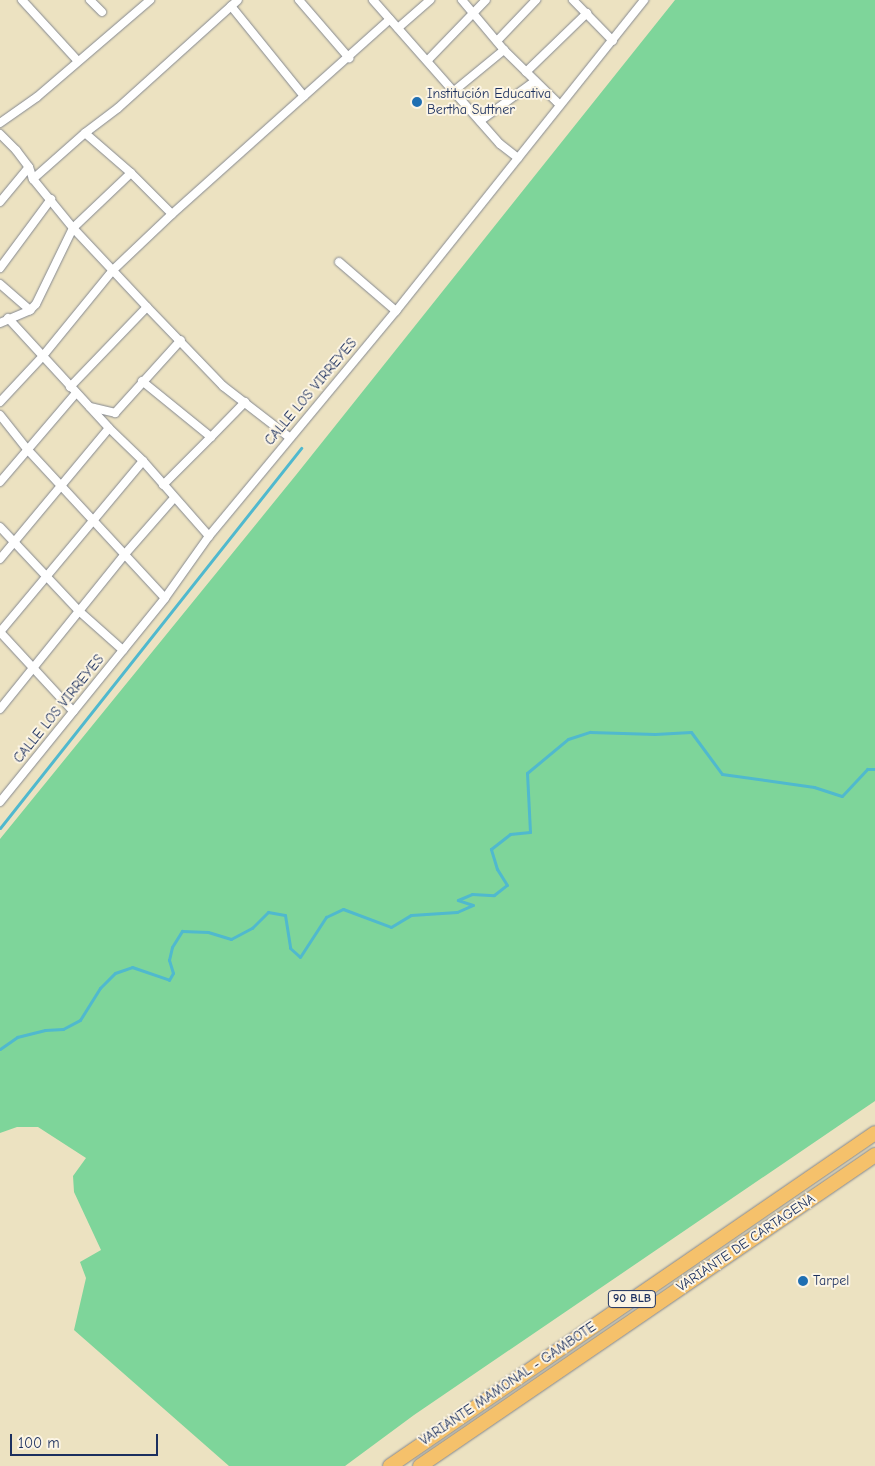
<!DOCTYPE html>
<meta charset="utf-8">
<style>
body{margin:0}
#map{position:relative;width:875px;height:1466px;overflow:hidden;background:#ece2c1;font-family:"Comic Neue",sans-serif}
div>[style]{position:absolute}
.green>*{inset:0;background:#7ed59a}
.stream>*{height:3px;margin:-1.5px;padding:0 1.5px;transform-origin:1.5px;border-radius:1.5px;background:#50b9ce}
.roads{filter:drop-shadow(0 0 1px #848890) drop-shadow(0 0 1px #848890)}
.minor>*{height:8px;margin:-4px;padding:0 4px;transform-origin:4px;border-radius:4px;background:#fff}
.trunk>*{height:14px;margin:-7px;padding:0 7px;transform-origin:7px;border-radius:7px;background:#f5c16b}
.dots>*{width:14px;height:14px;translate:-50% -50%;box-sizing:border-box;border:2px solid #fcf5e5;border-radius:50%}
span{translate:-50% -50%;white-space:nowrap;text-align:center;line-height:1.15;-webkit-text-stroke:4px #fcf5e5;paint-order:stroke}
.shield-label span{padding:1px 4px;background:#fcf5e5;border:1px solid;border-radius:4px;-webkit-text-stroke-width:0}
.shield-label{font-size:12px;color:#1b2f5e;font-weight:700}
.poi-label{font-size:14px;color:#1b2f5e}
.left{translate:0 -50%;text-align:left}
.street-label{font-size:14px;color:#1b2f5e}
.scale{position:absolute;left:10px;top:1434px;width:148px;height:22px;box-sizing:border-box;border:2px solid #1b2f5e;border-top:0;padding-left:6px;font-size:15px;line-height:18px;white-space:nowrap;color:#1b2f5e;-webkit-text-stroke:4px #fcf5e5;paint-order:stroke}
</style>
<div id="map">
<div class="green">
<div style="clip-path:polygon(675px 0,875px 0,875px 1101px,414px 1415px,345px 1466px,229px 1466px,74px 1330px,86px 1278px,80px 1262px,101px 1250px,74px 1192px,73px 1176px,86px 1158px,38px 1127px,17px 1127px,0 1133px,0 839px,296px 475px)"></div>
</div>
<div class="stream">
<div style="left:0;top:828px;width:485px;rotate:-51.6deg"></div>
<div style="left:0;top:1049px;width:21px;rotate:-35deg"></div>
<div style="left:17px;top:1037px;width:29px;rotate:-14deg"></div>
<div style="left:45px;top:1030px;width:18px;rotate:-3deg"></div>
<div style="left:63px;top:1029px;width:19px;rotate:-28deg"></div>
<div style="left:80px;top:1020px;width:38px;rotate:-58deg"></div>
<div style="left:100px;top:988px;width:21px;rotate:-45deg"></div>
<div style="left:115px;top:973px;width:18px;rotate:-19deg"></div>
<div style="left:132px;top:967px;width:39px;rotate:19deg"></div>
<div style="left:169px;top:980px;width:8px;rotate:-60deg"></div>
<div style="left:173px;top:973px;width:14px;rotate:-107deg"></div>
<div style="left:169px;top:960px;width:13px;rotate:-77deg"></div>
<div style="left:172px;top:947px;width:19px;rotate:-58deg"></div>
<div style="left:182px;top:931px;width:26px;rotate:2deg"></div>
<div style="left:208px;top:932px;width:24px;rotate:17deg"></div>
<div style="left:231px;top:939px;width:24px;rotate:-28deg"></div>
<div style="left:252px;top:928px;width:23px;rotate:-45deg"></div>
<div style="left:268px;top:912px;width:17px;rotate:10deg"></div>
<div style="left:285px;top:915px;width:33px;rotate:81deg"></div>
<div style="left:290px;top:948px;width:13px;rotate:42deg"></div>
<div style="left:300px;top:957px;width:48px;rotate:-57deg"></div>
<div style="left:326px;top:917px;width:19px;rotate:-25deg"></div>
<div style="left:343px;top:909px;width:51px;rotate:20.6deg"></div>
<div style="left:391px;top:927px;width:23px;rotate:-31deg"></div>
<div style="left:411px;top:915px;width:46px;rotate:-3.7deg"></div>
<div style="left:457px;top:912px;width:17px;rotate:-24deg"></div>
<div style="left:473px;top:905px;width:16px;rotate:-162deg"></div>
<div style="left:458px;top:900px;width:15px;rotate:-23deg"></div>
<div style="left:472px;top:894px;width:22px;rotate:3deg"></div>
<div style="left:494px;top:895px;width:16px;rotate:-38deg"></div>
<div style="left:507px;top:885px;width:19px;rotate:-122deg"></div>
<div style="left:497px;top:869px;width:21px;rotate:-107deg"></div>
<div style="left:491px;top:849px;width:24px;rotate:-38deg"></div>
<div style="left:510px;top:834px;width:20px;rotate:-6deg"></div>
<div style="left:530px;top:832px;width:59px;rotate:-92.9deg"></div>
<div style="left:527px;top:773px;width:53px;rotate:-39.7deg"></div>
<div style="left:568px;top:739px;width:23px;rotate:-18deg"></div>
<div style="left:590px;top:732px;width:65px;rotate:1.8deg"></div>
<div style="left:655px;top:734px;width:36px;rotate:-3deg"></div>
<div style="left:691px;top:732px;width:52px;rotate:53.6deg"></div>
<div style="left:722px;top:774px;width:93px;rotate:8deg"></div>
<div style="left:814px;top:787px;width:29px;rotate:18deg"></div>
<div style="left:842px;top:796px;width:37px;rotate:-47deg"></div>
<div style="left:867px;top:769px;width:8px"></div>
</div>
<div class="roads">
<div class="minor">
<div style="left:22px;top:0;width:81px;rotate:47.5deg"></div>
<div style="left:90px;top:0;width:17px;rotate:45deg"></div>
<div style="left:299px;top:0;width:77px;rotate:49.2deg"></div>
<div style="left:373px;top:0;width:192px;rotate:48.6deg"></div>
<div style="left:500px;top:144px;width:23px;rotate:38deg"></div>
<div style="left:462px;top:0;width:65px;rotate:50deg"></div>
<div style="left:504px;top:50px;width:78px;rotate:44.5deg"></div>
<div style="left:573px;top:0;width:57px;rotate:45.7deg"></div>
<div style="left:231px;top:6px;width:116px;rotate:51deg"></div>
<div style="left:398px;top:28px;width:43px;rotate:-41.2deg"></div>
<div style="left:497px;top:41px;width:57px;rotate:-46.4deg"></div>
<div style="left:428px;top:60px;width:83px;rotate:-46deg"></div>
<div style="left:526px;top:72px;width:85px;rotate:-44deg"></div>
<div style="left:454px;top:91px;width:65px;rotate:-39.4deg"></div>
<div style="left:480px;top:121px;width:68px;rotate:-36deg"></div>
<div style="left:0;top:123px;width:45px;rotate:-35.1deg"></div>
<div style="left:37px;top:97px;width:149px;rotate:-40.6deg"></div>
<div style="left:85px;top:133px;width:61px;rotate:41deg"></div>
<div style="left:131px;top:173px;width:58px;rotate:45deg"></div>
<div style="left:0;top:134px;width:23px;rotate:45deg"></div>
<div style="left:16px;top:150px;width:21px;rotate:53deg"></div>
<div style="left:29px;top:167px;width:13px;rotate:72deg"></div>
<div style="left:33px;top:179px;width:63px;rotate:50.8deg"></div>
<div style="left:73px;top:228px;width:108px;rotate:46.9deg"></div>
<div style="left:147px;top:307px;width:110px;rotate:46.1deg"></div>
<div style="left:223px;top:386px;width:83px;rotate:37.7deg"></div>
<div style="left:33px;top:179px;width:69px;rotate:-41.5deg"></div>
<div style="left:85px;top:133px;width:41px;rotate:-37.1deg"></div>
<div style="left:118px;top:108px;width:161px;rotate:-42deg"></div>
<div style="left:0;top:202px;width:45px;rotate:-50.4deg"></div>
<div style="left:339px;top:262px;width:75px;rotate:40.7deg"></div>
<div style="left:0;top:268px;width:86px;rotate:-53.5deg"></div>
<div style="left:0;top:284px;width:40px;rotate:41deg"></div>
<div style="left:8px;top:318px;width:149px;rotate:47.4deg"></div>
<div style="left:109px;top:428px;width:47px;rotate:44.1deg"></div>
<div style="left:143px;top:461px;width:100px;rotate:48.7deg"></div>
<div style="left:0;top:323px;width:33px;rotate:-23deg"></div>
<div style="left:30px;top:310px;width:8px;rotate:-45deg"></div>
<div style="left:36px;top:304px;width:85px;rotate:-64deg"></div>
<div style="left:73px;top:228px;width:80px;rotate:-43.5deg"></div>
<div style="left:142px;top:381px;width:89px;rotate:39.1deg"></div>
<div style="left:211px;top:437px;width:49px;rotate:-45.8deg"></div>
<div style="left:70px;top:387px;width:111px;rotate:-46.1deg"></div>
<div style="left:0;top:402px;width:62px;rotate:-47deg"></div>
<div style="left:42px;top:357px;width:112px;rotate:-50.8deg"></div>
<div style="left:113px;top:270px;width:81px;rotate:-43.5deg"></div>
<div style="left:172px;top:214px;width:292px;rotate:-41.8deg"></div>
<div style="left:90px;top:407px;width:26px;rotate:13deg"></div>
<div style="left:115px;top:413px;width:98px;rotate:-47.9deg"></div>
<div style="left:0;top:415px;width:43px;rotate:51.5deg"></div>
<div style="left:27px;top:449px;width:203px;rotate:47.2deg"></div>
<div style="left:0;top:482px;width:117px;rotate:-49.5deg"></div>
<div style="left:163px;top:485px;width:68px;rotate:-45deg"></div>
<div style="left:0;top:527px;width:115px;rotate:46.8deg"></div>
<div style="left:79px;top:611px;width:59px;rotate:41.6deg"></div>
<div style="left:0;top:559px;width:170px;rotate:-50.2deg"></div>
<div style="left:0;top:632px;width:223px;rotate:-50.1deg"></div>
<div style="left:0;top:632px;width:108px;rotate:47.3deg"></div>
<div style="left:0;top:709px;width:199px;rotate:-51.1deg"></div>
<div style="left:125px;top:554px;width:74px;rotate:-48.8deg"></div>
<div style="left:0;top:802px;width:262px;rotate:-51deg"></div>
<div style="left:165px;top:598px;width:76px;rotate:-54.6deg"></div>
<div style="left:209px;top:536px;width:293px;rotate:-50.3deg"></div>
<div style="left:396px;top:311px;width:398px;rotate:-51.4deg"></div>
</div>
<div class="trunk">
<div style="left:390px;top:1466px;width:588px;rotate:-34.47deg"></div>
<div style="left:420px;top:1466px;width:551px;rotate:-34.35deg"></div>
</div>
</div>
<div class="dots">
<div style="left:417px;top:102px;background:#1f6fb2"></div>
<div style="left:803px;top:1281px;background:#1f6fb2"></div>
</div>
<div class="shield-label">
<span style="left:632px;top:1299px">90 BLB</span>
</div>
<div class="poi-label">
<span class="left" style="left:427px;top:102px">Institución Educativa<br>Bertha Suttner</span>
<span class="left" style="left:813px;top:1281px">Tarpel</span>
</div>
<div class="street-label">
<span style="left:311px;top:392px;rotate:-50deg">CALLE LOS VIRREYES</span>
<span style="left:59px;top:709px;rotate:-51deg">CALLE LOS VIRREYES</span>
<span style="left:746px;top:1243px;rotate:-34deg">VARIANTE DE CARTAGENA</span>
<span style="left:508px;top:1384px;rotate:-34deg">VARIANTE MAMONAL - GAMBOTE</span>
</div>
<div class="scale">100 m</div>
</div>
